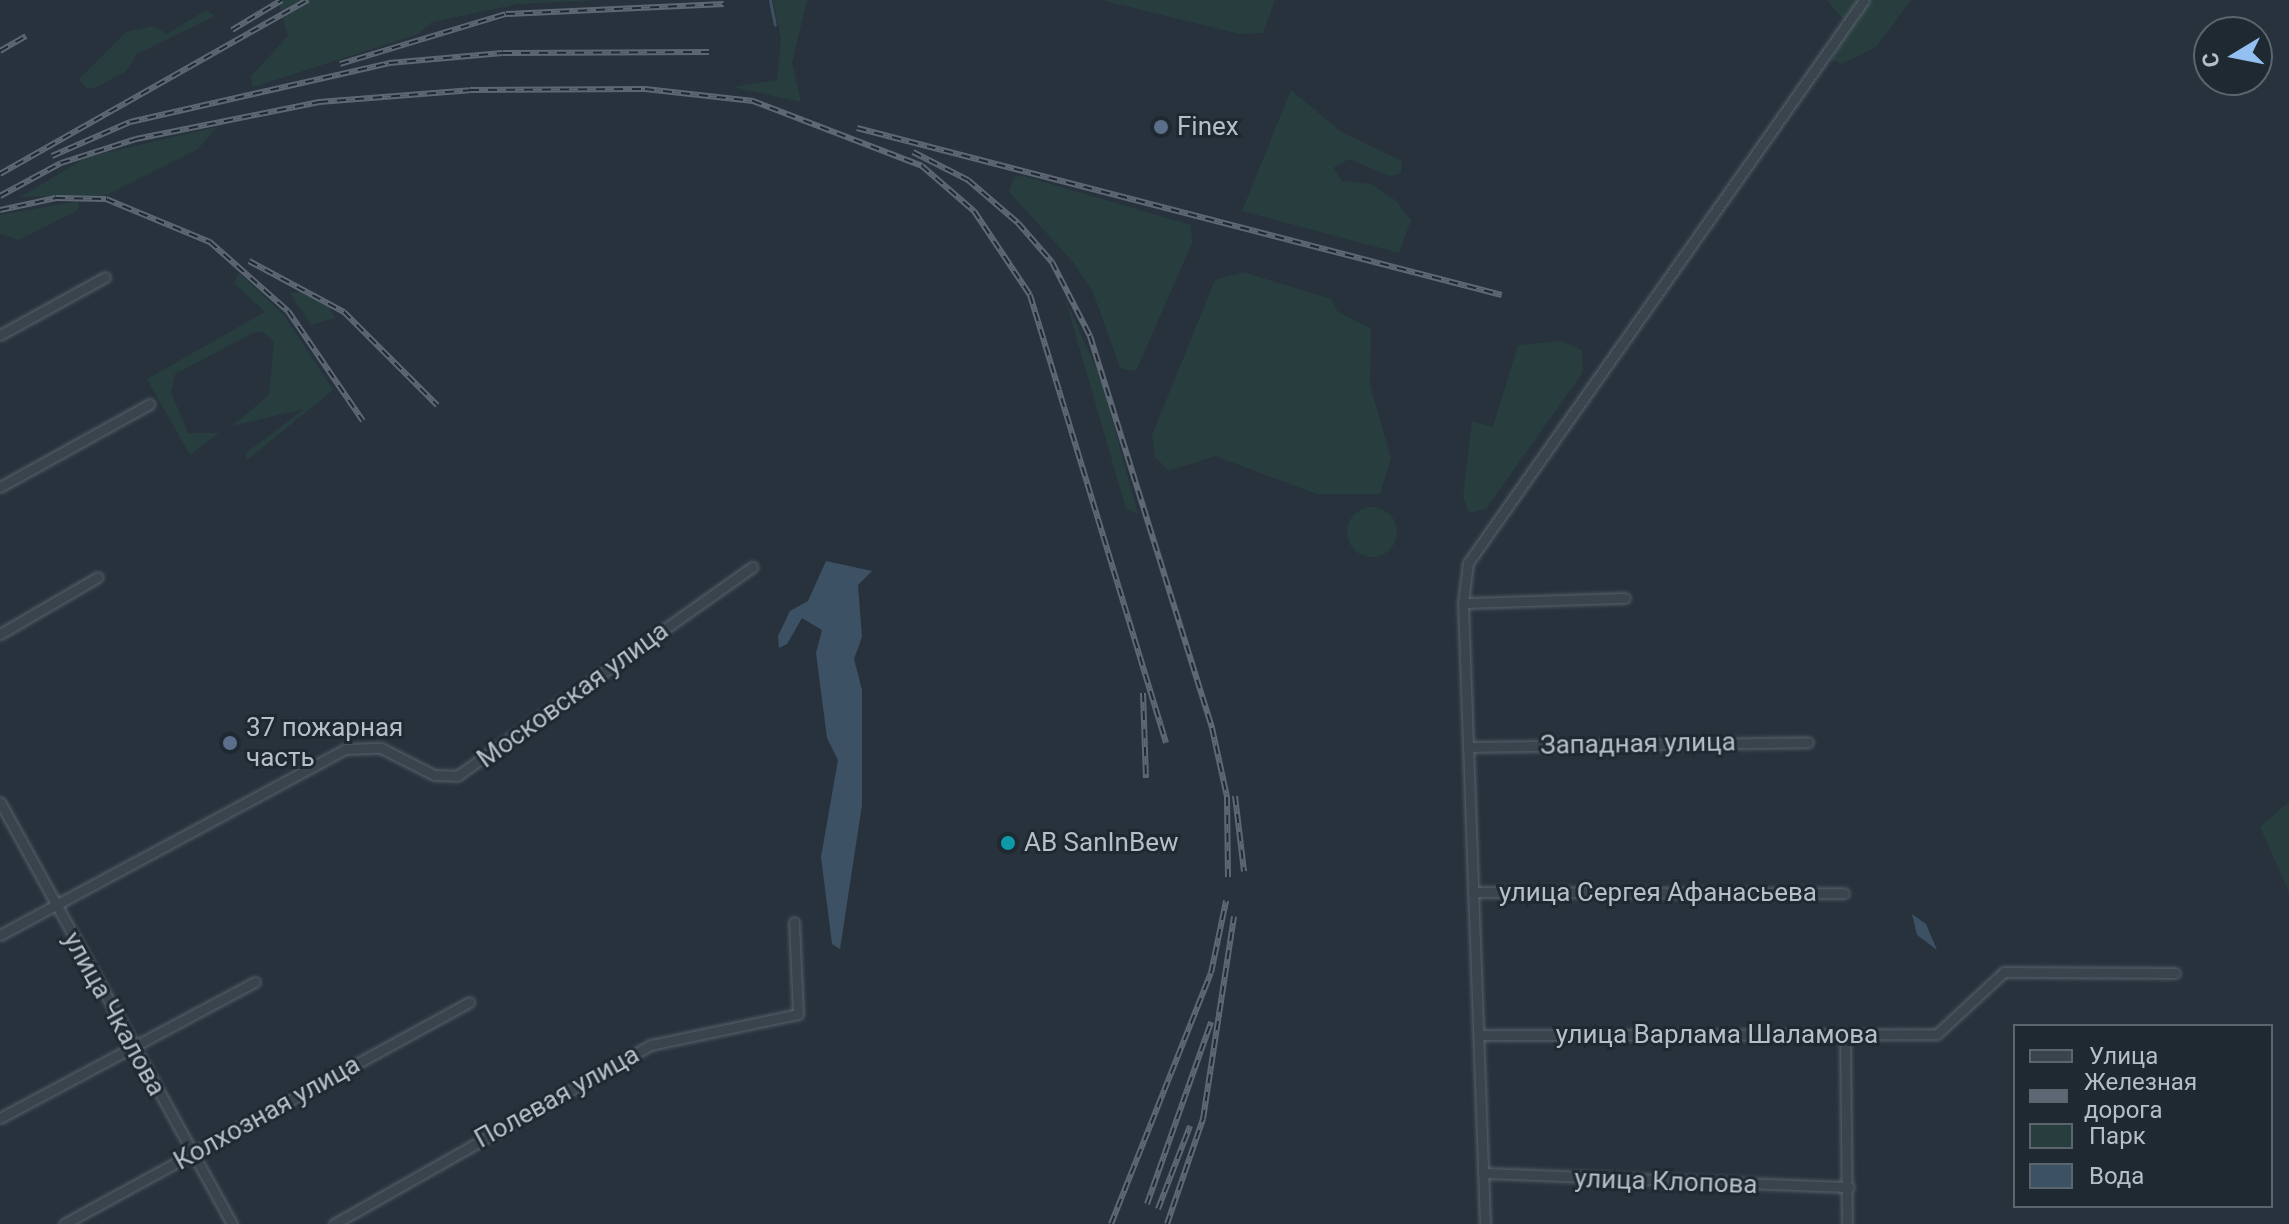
<!DOCTYPE html>
<meta charset="utf-8">
<style>
body{margin:0}
#map{position:relative;width:2289px;height:1224px;overflow:hidden;background:#27323d;font-family:Roboto,sans-serif}
div>[style]{position:absolute}
.green>*{inset:0;background:#283e3e}
.round{border-radius:50%}
.water>*{inset:0;background:#3d5164}
.stream>*{height:3px;margin:-1.5px;padding:0 1.5px;transform-origin:1.5px;border-radius:1.5px;background:#3d5164}
.roads{filter:drop-shadow(0 0 2px #58626b) drop-shadow(0 0 2px #58626b)}
.minor>*{height:9px;margin:-4.5px;padding:0 4.5px;transform-origin:4.5px;border-radius:4.5px;background:#3a444d}
.rail>*{height:6px;margin-top:-3px;transform-origin:0;background:repeating-linear-gradient(90deg,#1f2932 0 9px,#5d6874 0 18px);box-sizing:border-box;border-block:2px solid #5d6874}
.dots>*{width:22px;height:22px;translate:-50% -50%;box-sizing:border-box;border:4px solid #1f2932;border-radius:50%}
span{translate:-50% -50%;white-space:nowrap;text-align:center;line-height:1.15;-webkit-text-stroke:6px #1f2932;paint-order:stroke}
.poi-label{font-size:26px;color:#b6bfc8}
.left{translate:0 -50%;text-align:left}
.street-label{font-size:26px;color:#b6bfc8}
.legend{position:absolute;left:2013px;top:1024px;width:260px;height:184px;box-sizing:border-box;background:#1f2932;border:2px solid #5b656e;margin:0;padding:10px 14px;list-style:none;font-size:24px;color:#b6bfc8}
.legend li{display:flex;align-items:center;gap:16px;height:40px}
.legend b{width:40px;border:2px solid #5b656e}
.north{position:absolute;left:2193px;top:16px;width:80px;height:80px;box-sizing:border-box;background:#1f2932;border:2px solid #5b656e;border-radius:50%;rotate:260deg;font-size:22px;font-weight:700;line-height:32px;text-align:center;color:#b6bfc8}
.north::after{content:'';display:block;margin:auto;width:28px;height:36px;background:#93c0f0;clip-path:polygon(50% 0,100% 100%,50% 72%,0 100%)}
</style>
<div id="map">
<div class="green">
<div style="clip-path:polygon(278px 0,600px 0,518px 4px,432px 22px,418px 34px,253px 87px,250px 77px,288px 36px)"></div>
<div style="clip-path:polygon(773px 0,807px 0,792px 63px,801px 102px,733px 87px,777px 80px,781px 39px)"></div>
<div style="clip-path:polygon(1101px 0,1275px 0,1263px 33px,1240px 34px)"></div>
<div style="clip-path:polygon(1827px 0,1911px 0,1876px 47px,1842px 64px,1831px 60px,1850px 27px)"></div>
<div style="clip-path:polygon(206px 10px,215px 16px,137px 54px,126px 71px,97px 87px,87px 89px,79px 79px,126px 32px,153px 26px,167px 34px)"></div>
<div style="clip-path:polygon(1291px 90px,1340px 131px,1402px 161px,1401px 173px,1389px 176px,1349px 159px,1333px 168px,1342px 181px,1371px 184px,1395px 200px,1411px 220px,1399px 253px,1242px 211px)"></div>
<div style="clip-path:polygon(217px 127px,198px 149px,106px 195px,20px 197px,87px 157px)"></div>
<div style="clip-path:polygon(1023px 176px,1191px 225px,1192px 243px,1136px 371px,1120px 368px,1093px 292px,1073px 262px,1009px 192px,1014px 177px)"></div>
<div style="clip-path:polygon(79px 201px,78px 210px,19px 240px,0 234px,0 215px)"></div>
<div style="clip-path:polygon(1243px 272px,1331px 299px,1337px 311px,1371px 329px,1370px 385px,1391px 458px,1380px 494px,1317px 494px,1215px 456px,1169px 471px,1155px 457px,1152px 435px,1215px 280px)"></div>
<div style="clip-path:polygon(239px 273px,284px 315px,333px 390px,247px 460px,245px 454px,304px 409px,232px 426px,269px 395px,274px 342px,262px 331px,251px 334px,175px 374px,171px 392px,188px 433px,219px 433px,190px 455px,147px 379px,265px 312px,234px 283px)"></div>
<div style="clip-path:polygon(302px 292px,328px 306px,335px 318px,311px 325px,290px 293px)"></div>
<div style="clip-path:polygon(1065px 298px,1102px 382px,1138px 514px,1126px 509px)"></div>
<div style="clip-path:polygon(1561px 341px,1582px 350px,1583px 372px,1486px 509px,1469px 513px,1463px 497px,1472px 421px,1493px 427px,1518px 345px)"></div>
<div class="round" style="left:1347px;top:507px;width:50px;height:50px"></div>
<div style="clip-path:polygon(2289px 802px,2289px 892px,2260px 827px)"></div>
</div>
<div class="water">
<div style="clip-path:polygon(826px 561px,872px 571px,858px 585px,862px 637px,854px 659px,862px 690px,862px 805px,840px 949px,832px 944px,821px 857px,838px 760px,827px 738px,816px 653px,822px 630px,802px 618px,787px 644px,779px 648px,778px 636px,790px 611px,808px 601px)"></div>
<div style="clip-path:polygon(1912px 914px,1926px 924px,1937px 950px,1917px 935px)"></div>
</div>
<div class="stream">
<div style="left:770px;top:0;width:25px;rotate:79deg"></div>
</div>
<div class="roads">
<div class="minor">
<div style="left:0;top:335px;width:120px;rotate:-28.9deg"></div>
<div style="left:0;top:487px;width:171px;rotate:-29deg"></div>
<div style="left:1463px;top:603px;width:162px;rotate:-1.8deg"></div>
<div style="left:0;top:634px;width:113px;rotate:-30.2deg"></div>
<div style="left:1468px;top:747px;width:340px;rotate:-0.8deg"></div>
<div style="left:0;top:802px;width:482px;rotate:61.2deg"></div>
<div style="left:1473px;top:892px;width:371px;rotate:0.2deg"></div>
<div style="left:0;top:935px;width:392px;rotate:-28.3deg"></div>
<div style="left:345px;top:749px;width:36px;rotate:-2deg"></div>
<div style="left:381px;top:748px;width:59px;rotate:27deg"></div>
<div style="left:434px;top:775px;width:23px;rotate:2deg"></div>
<div style="left:457px;top:776px;width:362px;rotate:-35.3deg"></div>
<div style="left:1479px;top:1035px;width:458px;rotate:-0.1deg"></div>
<div style="left:1937px;top:1034px;width:91px;rotate:-42.8deg"></div>
<div style="left:2004px;top:972px;width:171px;rotate:0.3deg"></div>
<div style="left:1845px;top:1035px;width:189px;rotate:89.4deg"></div>
<div style="left:0;top:1118px;width:289px;rotate:-28.1deg"></div>
<div style="left:1483px;top:1173px;width:366px;rotate:2.2deg"></div>
<div style="left:64px;top:1224px;width:462px;rotate:-28.7deg"></div>
<div style="left:334px;top:1224px;width:364px;rotate:-29.5deg"></div>
<div style="left:651px;top:1045px;width:150px;rotate:-11.9deg"></div>
<div style="left:798px;top:1014px;width:92px;rotate:-92.5deg"></div>
<div style="left:1485px;top:1224px;width:621px;rotate:-92.03deg"></div>
<div style="left:1463px;top:603px;width:40px;rotate:-82.9deg"></div>
<div style="left:1468px;top:563px;width:688px;rotate:-54.88deg"></div>
</div>
</div>
<div class="rail">
<div style="left:232px;top:30px;width:58px;rotate:-31deg"></div>
<div style="left:0;top:51px;width:30px;rotate:-30deg"></div>
<div style="left:340px;top:64px;width:173px;rotate:-16.8deg"></div>
<div style="left:506px;top:14px;width:218px;rotate:-2.6deg"></div>
<div style="left:857px;top:128px;width:666px;rotate:14.52deg"></div>
<div style="left:913px;top:152px;width:62px;rotate:27deg"></div>
<div style="left:968px;top:180px;width:66px;rotate:40.7deg"></div>
<div style="left:1018px;top:223px;width:52px;rotate:48.9deg"></div>
<div style="left:1052px;top:262px;width:83px;rotate:62.8deg"></div>
<div style="left:1090px;top:336px;width:411px;rotate:72.7deg"></div>
<div style="left:1212px;top:728px;width:71px;rotate:77.7deg"></div>
<div style="left:1227px;top:797px;width:80px;rotate:89.3deg"></div>
<div style="left:52px;top:156px;width:85px;rotate:-23.6deg"></div>
<div style="left:130px;top:122px;width:266px;rotate:-12.8deg"></div>
<div style="left:389px;top:63px;width:114px;rotate:-5deg"></div>
<div style="left:503px;top:53px;width:206px;rotate:-0.3deg"></div>
<div style="left:0;top:174px;width:354px;rotate:-29.5deg"></div>
<div style="left:0;top:196px;width:69px;rotate:-28.4deg"></div>
<div style="left:61px;top:163px;width:79px;rotate:-17.7deg"></div>
<div style="left:136px;top:139px;width:187px;rotate:-11.4deg"></div>
<div style="left:319px;top:102px;width:151px;rotate:-4.5deg"></div>
<div style="left:470px;top:90px;width:175px;rotate:-0.3deg"></div>
<div style="left:645px;top:89px;width:109px;rotate:6.3deg"></div>
<div style="left:753px;top:101px;width:181px;rotate:21deg"></div>
<div style="left:922px;top:166px;width:69px;rotate:40.9deg"></div>
<div style="left:974px;top:211px;width:101px;rotate:56.3deg"></div>
<div style="left:1030px;top:295px;width:468px;rotate:73.1deg"></div>
<div style="left:0;top:210px;width:57px;rotate:-12.1deg"></div>
<div style="left:56px;top:198px;width:50px;rotate:1.1deg"></div>
<div style="left:106px;top:199px;width:113px;rotate:22.5deg"></div>
<div style="left:210px;top:242px;width:104px;rotate:41.5deg"></div>
<div style="left:288px;top:311px;width:133px;rotate:55.7deg"></div>
<div style="left:249px;top:261px;width:108px;rotate:28.2deg"></div>
<div style="left:344px;top:312px;width:132px;rotate:45deg"></div>
<div style="left:1143px;top:693px;width:85px;rotate:88deg"></div>
<div style="left:1235px;top:796px;width:76px;rotate:83.2deg"></div>
<div style="left:1147px;top:1204px;width:193px;rotate:-70.6deg"></div>
<div style="left:1158px;top:1209px;width:89px;rotate:-68.9deg"></div>
<div style="left:1111px;top:1224px;width:270px;rotate:-68.3deg"></div>
<div style="left:1211px;top:973px;width:74px;rotate:-78.2deg"></div>
<div style="left:1167px;top:1224px;width:111px;rotate:-71.1deg"></div>
<div style="left:1203px;top:1119px;width:205px;rotate:-81.3deg"></div>
</div>
<div class="dots">
<div style="left:1161px;top:127px;background:#5c6f8a"></div>
<div style="left:230px;top:743px;background:#5c6f8a"></div>
<div style="left:1008px;top:843px;background:#0f9aa8"></div>
</div>
<div class="poi-label">
<span class="left" style="left:1177px;top:127px">Finex</span>
<span class="left" style="left:246px;top:743px">37 пожарная<br>часть</span>
<span class="left" style="left:1024px;top:843px">AB SanInBew</span>
</div>
<div class="street-label">
<span style="left:573px;top:695px;rotate:-36deg">Московская улица</span>
<span style="left:1638px;top:744px;rotate:-1deg">Западная улица</span>
<span style="left:1658px;top:893px">улица Сергея Афанасьева</span>
<span style="left:114px;top:1014px;rotate:61deg">улица Чкалова</span>
<span style="left:1717px;top:1035px">улица Варлама Шаламова</span>
<span style="left:557px;top:1097px;rotate:-29deg">Полевая улица</span>
<span style="left:267px;top:1113px;rotate:-29deg">Колхозная улица</span>
<span style="left:1666px;top:1182px;rotate:2deg">улица Клопова</span>
</div>
<ul class="legend">
<li><b style="height:10px;background:#3a444d"></b>Улица</li>
<li><b style="height:10px;background:#5d6874"></b>Железная дорога</li>
<li><b style="height:22px;background:#283e3e"></b>Парк</li>
<li><b style="height:22px;background:#3d5164"></b>Вода</li>
</ul>
<div class="north">С</div>
</div>
